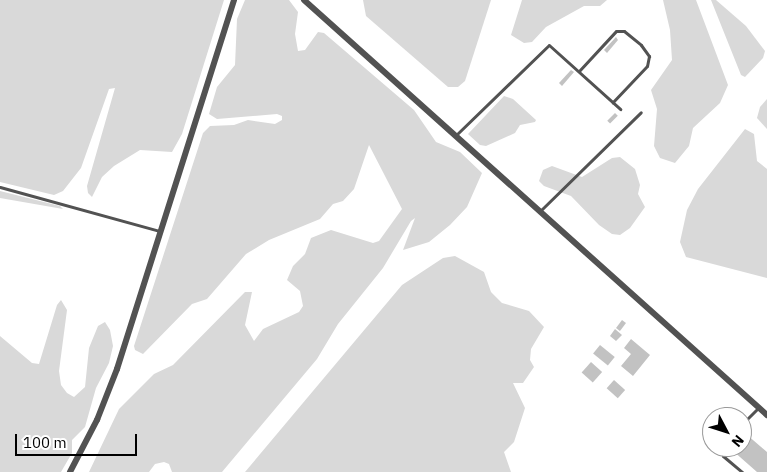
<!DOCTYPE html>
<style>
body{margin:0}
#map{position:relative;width:767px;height:472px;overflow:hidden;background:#fff;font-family:"IBM Plex Sans",sans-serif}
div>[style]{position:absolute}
.green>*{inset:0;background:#d9d9d9}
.building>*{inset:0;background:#c2c2c2;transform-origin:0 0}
.service>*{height:3px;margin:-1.5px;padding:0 1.5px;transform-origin:1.5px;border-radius:1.5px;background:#525252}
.minor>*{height:6px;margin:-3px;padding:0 3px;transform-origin:3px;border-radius:3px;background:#525252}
span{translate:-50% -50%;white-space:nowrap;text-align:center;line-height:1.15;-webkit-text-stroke:5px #fff;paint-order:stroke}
.north{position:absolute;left:702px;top:407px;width:50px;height:50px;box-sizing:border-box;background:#fff;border:1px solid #999;border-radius:50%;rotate:130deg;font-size:14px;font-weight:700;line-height:20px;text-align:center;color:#000}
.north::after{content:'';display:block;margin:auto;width:18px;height:22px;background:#000;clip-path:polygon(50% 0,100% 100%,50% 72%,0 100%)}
.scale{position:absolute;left:15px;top:434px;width:122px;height:22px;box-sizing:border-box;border:2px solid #000;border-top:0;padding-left:6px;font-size:15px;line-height:18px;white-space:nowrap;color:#000;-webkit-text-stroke:4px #fff;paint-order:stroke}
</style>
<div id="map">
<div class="green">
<div style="clip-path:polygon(0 0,224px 0,182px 134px,172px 152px,140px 150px,114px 166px,102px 177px,92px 197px,88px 193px,87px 186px,115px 88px,109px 89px,81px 168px,63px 191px,54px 195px,0 182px)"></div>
<div style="clip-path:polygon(245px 0,289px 0,298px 12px,295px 34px,298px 51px,305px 50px,318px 32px,324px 33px,414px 110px,436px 142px,460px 152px,482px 173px,467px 207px,450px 225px,429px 242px,403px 250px,415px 218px,411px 221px,383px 268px,338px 324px,317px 359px,222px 472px,172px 472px,169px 464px,164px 462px,155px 464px,149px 472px,89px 472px,119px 409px,154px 374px,173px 365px,245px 292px,252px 292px,245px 325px,254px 341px,263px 329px,299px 312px,303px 306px,300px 291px,287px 280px,293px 266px,305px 254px,311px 238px,331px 230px,373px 243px,379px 241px,402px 209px,369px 145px,354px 189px,343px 201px,333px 204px,320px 219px,269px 240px,246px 254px,207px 299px,192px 304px,143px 354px,135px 350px,134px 346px,203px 133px,210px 126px,234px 125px,248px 120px,275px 124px,282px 120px,282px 116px,277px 114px,217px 119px,209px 114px,217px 87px,235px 65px,237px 19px)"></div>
<div style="clip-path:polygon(363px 0,491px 0,465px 81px,458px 87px,448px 87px,366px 16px)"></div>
<div style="clip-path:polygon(522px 0,607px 0,600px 6px,584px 6px,546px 27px,532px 42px,524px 43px,511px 35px)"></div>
<div style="clip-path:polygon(663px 0,696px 0,728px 85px,720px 103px,693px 128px,689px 146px,675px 163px,660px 158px,654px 146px,657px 109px,651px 90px,672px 60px,670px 30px)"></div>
<div style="clip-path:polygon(711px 0,716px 0,746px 26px,765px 51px,763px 58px,745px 77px,741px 75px)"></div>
<div style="clip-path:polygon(504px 96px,513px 99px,536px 120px,535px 122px,520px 125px,515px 133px,486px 146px,480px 145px,468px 134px)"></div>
<div style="clip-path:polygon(767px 99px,767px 129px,757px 118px,760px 107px)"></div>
<div style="clip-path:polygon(745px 129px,754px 134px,757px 161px,767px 169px,767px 278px,686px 257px,680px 242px,687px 210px,698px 189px)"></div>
<div style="clip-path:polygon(620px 157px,635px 169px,640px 185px,638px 194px,645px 207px,630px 228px,620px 235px,612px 234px,599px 225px,571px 196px,544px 186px,539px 181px,543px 170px,552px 166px,582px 177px,612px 158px)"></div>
<div style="clip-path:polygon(0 191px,60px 206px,63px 209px,0 198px)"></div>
<div style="clip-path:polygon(455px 256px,484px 272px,491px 292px,502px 303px,529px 311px,544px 327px,531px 349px,530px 360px,534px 367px,523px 383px,513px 383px,525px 408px,514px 442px,504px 452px,511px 472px,245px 472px,402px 285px,443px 258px)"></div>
<div style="clip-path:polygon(61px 300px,67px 310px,59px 371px,61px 385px,67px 393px,74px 397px,85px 387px,89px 348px,98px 326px,105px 322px,110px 330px,113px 346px,109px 363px,96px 388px,85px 427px,72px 440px,72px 453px,61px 472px,0 472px,0 336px,32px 363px,39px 364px,57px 305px)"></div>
</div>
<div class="building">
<div style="clip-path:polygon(616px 37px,618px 40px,607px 53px,604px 50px)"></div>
<div style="clip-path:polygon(571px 70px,574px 72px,562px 86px,559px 83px)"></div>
<div style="left:615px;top:113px;width:4px;height:11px;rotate:45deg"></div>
<div style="left:622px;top:320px;width:5px;height:10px;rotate:37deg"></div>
<div style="clip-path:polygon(615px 329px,622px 335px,616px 341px,610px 336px)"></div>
<div style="clip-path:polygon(631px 339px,650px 355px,633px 376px,621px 366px,631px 354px,624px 348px)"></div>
<div style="left:600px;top:345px;width:19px;height:11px;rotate:39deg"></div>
<div style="left:591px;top:362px;width:15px;height:14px;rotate:42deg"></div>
<div style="left:614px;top:380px;width:15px;height:11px;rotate:42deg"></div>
<div style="clip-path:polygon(746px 434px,767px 452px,767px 472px,757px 472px,732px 450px,742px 447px)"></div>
</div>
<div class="service">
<div style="left:579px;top:71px;width:54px;rotate:-47.2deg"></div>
<div style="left:616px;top:31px;width:8px"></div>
<div style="left:624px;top:31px;width:22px;rotate:39deg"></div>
<div style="left:641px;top:45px;width:14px;rotate:54deg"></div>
<div style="left:649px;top:56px;width:10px;rotate:101deg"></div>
<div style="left:647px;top:66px;width:50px;rotate:133.4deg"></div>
<div style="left:456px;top:135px;width:129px;rotate:-44.1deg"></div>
<div style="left:549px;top:45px;width:96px;rotate:42deg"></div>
<div style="left:0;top:187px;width:166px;rotate:15.4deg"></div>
<div style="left:540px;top:211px;width:141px;rotate:-44.4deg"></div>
<div style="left:742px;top:424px;width:23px;rotate:-45deg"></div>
<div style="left:721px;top:447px;width:9px;rotate:77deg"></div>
<div style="left:723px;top:456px;width:25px;rotate:40deg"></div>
</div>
<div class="minor">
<div style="left:304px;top:0;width:622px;rotate:41.87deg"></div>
<div style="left:70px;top:472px;width:59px;rotate:-62.6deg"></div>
<div style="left:97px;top:420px;width:55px;rotate:-68.6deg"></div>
<div style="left:117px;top:369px;width:387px;rotate:-72.4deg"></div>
</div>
<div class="north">N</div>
<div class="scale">100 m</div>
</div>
